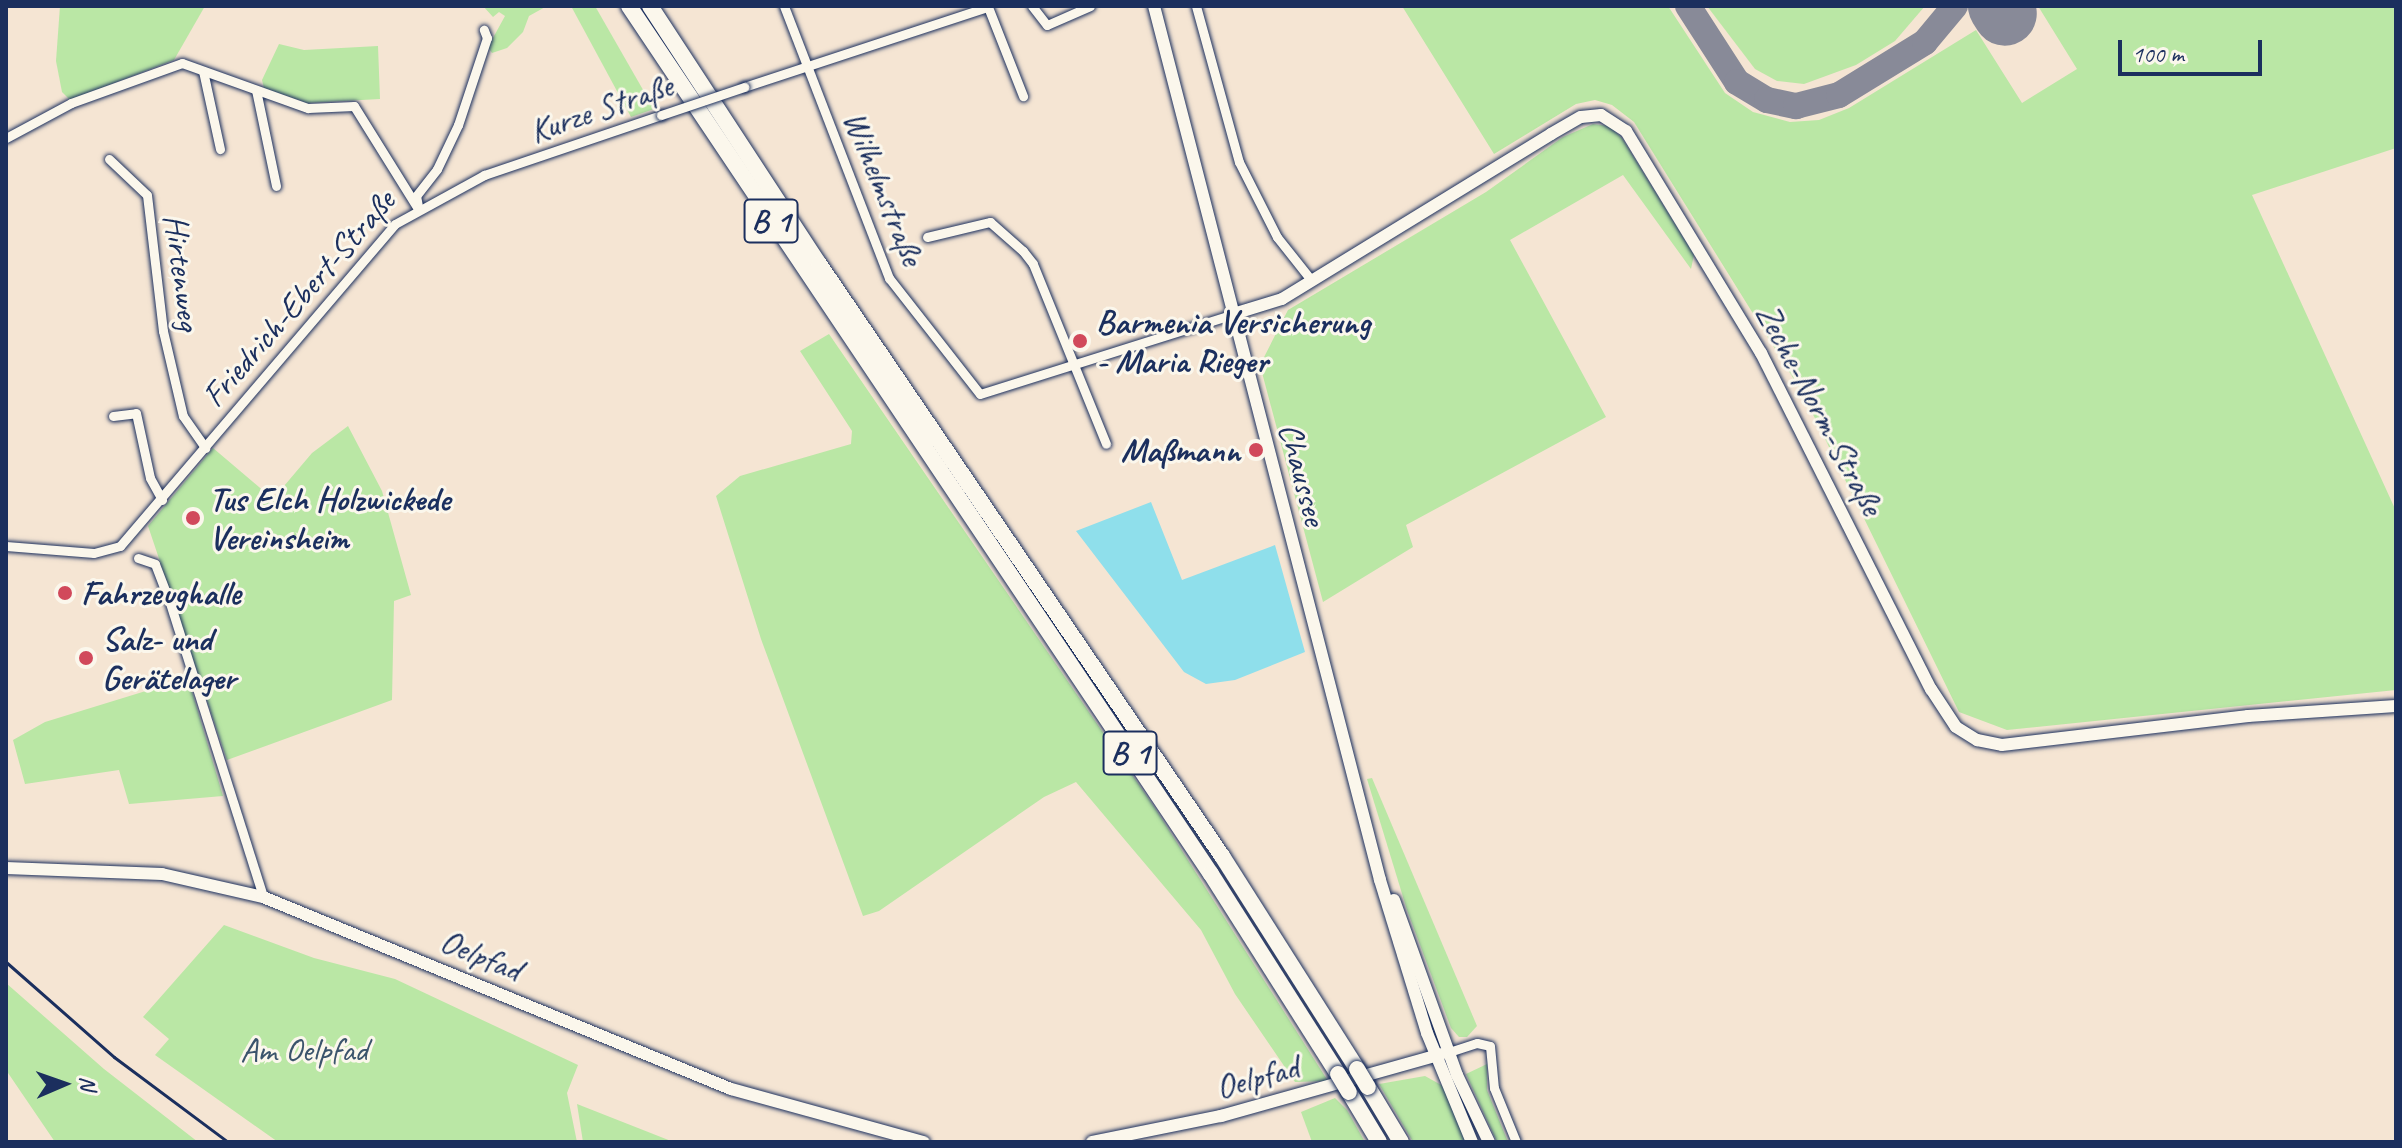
<!DOCTYPE html>
<meta charset="utf-8">
<style>
body{margin:0}
#map{position:relative;width:2402px;height:1148px;overflow:hidden;background:#f5e5d3;font-family:Caveat,sans-serif}
div>[style]{position:absolute}
.green>*{inset:0;background:#bae7a5}
.water>*{inset:0;background:#8fdfeb}
.taxiway>*{height:26px;margin:-13px;padding:0 13px;transform-origin:13px;border-radius:13px;background:#888a98}
.runway>*{height:64px;margin:-32px;padding:0 32px;transform-origin:32px;border-radius:32px;background:#888a98}
.roads{filter:drop-shadow(0 0 2px #1b2f5e) drop-shadow(0 0 2px #1b2f5e)}
.street>*{height:9px;margin:-4.5px;padding:0 4.5px;transform-origin:4.5px;border-radius:4.5px;background:#fbf7ec}
.secondary>*{height:12px;margin:-6px;padding:0 6px;transform-origin:6px;border-radius:6px;background:#fbf7ec}
.highway>*{height:16px;margin:-8px;padding:0 8px;transform-origin:8px;border-radius:8px;background:#fbf7ec}
.rail>*{height:3px;margin:-1.5px;padding:0 1.5px;transform-origin:1.5px;border-radius:1.5px;background:#1b2f5e}
.bridges{filter:drop-shadow(0 0 2px #1b2f5e) drop-shadow(0 0 2px #1b2f5e)}
.street-bridge>*{height:9px;margin:-4.5px;padding:0 4.5px;transform-origin:4.5px;border-radius:4.5px;background:#fbf7ec}
.highway-bridge>*{height:16px;margin:-8px;padding:0 8px;transform-origin:8px;border-radius:8px;background:#fbf7ec}
.dots>*{width:22px;height:22px;translate:-50% -50%;box-sizing:border-box;border:4px solid #fbf7ec;border-radius:50%}
span{translate:-50% -50%;white-space:nowrap;text-align:center;line-height:1.15;-webkit-text-stroke:6px #fbf7ec;paint-order:stroke}
.shield-label span{padding:2px 6px;background:#fbf7ec;border:2px solid;border-radius:6px;-webkit-text-stroke-width:0}
.shield-label{font-size:32px;color:#1b2f5e;font-weight:700}
.street-label{font-size:34px;color:#1b2f5e}
.poi-label{font-size:34px;color:#1b2f5e;font-weight:700}
.left{translate:0 -50%;text-align:left}
.right{translate:-100% -50%;text-align:right}
.park-label{font-size:34px;color:#3b546c}
.frame{position:absolute;inset:0;border:8px solid #1b2f5e;pointer-events:none}
.north{position:absolute;left:24px;top:1044px;width:80px;height:80px;-webkit-text-stroke:6px #fbf7ec;paint-order:stroke;rotate:88deg;font-size:22px;font-weight:700;line-height:32px;text-align:center;color:#1b2f5e}
.north::after{content:'';display:block;margin:auto;width:28px;height:36px;background:#1b2f5e;clip-path:polygon(50% 0,100% 100%,50% 72%,0 100%)}
.scale{position:absolute;left:2118px;top:40px;width:144px;height:36px;box-sizing:border-box;border:4px solid #1b2f5e;border-top:0;padding-left:10px;font-size:24px;line-height:28px;white-space:nowrap;color:#1b2f5e;-webkit-text-stroke:6px #fbf7ec;paint-order:stroke}
</style>
<div id="map">
<div class="green">
<div style="clip-path:polygon(60px 6px,205px 6px,174px 60px,70px 100px,62px 92px,56px 61px)"></div>
<div style="clip-path:polygon(483px 6px,547px 6px,529px 16px,523px 32px,507px 48px,492px 53px,488px 47px,505px 16px,499px 12px,493px 17px)"></div>
<div style="clip-path:polygon(571px 6px,595px 6px,654px 109px,631px 117px)"></div>
<div style="clip-path:polygon(1402px 6px,1668px 6px,1725px 93px,1753px 112px,1790px 122px,1819px 120px,1849px 108px,1976px 30px,2022px 103px,2077px 69px,2038px 6px,2396px 6px,2396px 148px,2252px 195px,2396px 511px,2396px 690px,2007px 730px,1959px 712px,1803px 394px,1634px 122px,1612px 105px,1595px 100px,1576px 104px,1494px 154px)"></div>
<div style="clip-path:polygon(1707px 6px,1925px 6px,1895px 41px,1856px 65px,1804px 84px,1777px 81px,1755px 69px)"></div>
<div style="clip-path:polygon(279px 44px,304px 50px,378px 46px,380px 99px,307px 103px,264px 88px,262px 80px)"></div>
<div style="clip-path:polygon(1593px 124px,1609px 126px,1622px 138px,1694px 255px,1691px 269px,1623px 175px,1510px 240px,1606px 417px,1406px 525px,1413px 547px,1323px 602px,1260px 365px,1288px 310px,1486px 192px,1563px 137px)"></div>
<div style="clip-path:polygon(829px 334px,1155px 808px,1328px 1081px,1295px 1082px,1235px 994px,1201px 930px,1076px 782px,1044px 797px,879px 911px,863px 916px,761px 639px,716px 496px,740px 476px,851px 444px,852px 431px,800px 351px)"></div>
<div style="clip-path:polygon(348px 426px,382px 491px,411px 595px,394px 601px,392px 700px,227px 760px,148px 526px,213px 448px,273px 499px,312px 453px)"></div>
<div style="clip-path:polygon(188px 678px,223px 796px,129px 804px,119px 770px,25px 784px,13px 740px,45px 722px)"></div>
<div style="clip-path:polygon(1372px 778px,1477px 1026px,1467px 1037px,1459px 1037px,1451px 1028px,1407px 910px,1367px 779px)"></div>
<div style="clip-path:polygon(224px 925px,314px 958px,395px 979px,578px 1065px,567px 1093px,577px 1142px,278px 1142px,155px 1055px,169px 1039px,143px 1017px)"></div>
<div style="clip-path:polygon(6px 983px,104px 1069px,198px 1142px,55px 1142px,6px 1070px)"></div>
<div style="clip-path:polygon(1487px 1064px,1487px 1090px,1508px 1142px,1497px 1142px,1466px 1074px)"></div>
<div style="clip-path:polygon(1425px 1076px,1443px 1086px,1467px 1142px,1413px 1142px,1379px 1084px)"></div>
<div style="clip-path:polygon(1335px 1098px,1347px 1110px,1365px 1142px,1312px 1142px,1301px 1112px)"></div>
<div style="clip-path:polygon(577px 1104px,671px 1141px,671px 1142px,583px 1142px)"></div>
</div>
<div class="water">
<div style="clip-path:polygon(1151px 502px,1182px 580px,1275px 545px,1305px 652px,1235px 680px,1206px 684px,1184px 672px,1076px 531px)"></div>
</div>
<div class="taxiway">
<div style="left:1688px;top:6px;width:90px;rotate:57.2deg"></div>
<div style="left:1737px;top:82px;width:35px;rotate:31deg"></div>
<div style="left:1767px;top:100px;width:30px;rotate:12deg"></div>
<div style="left:1796px;top:106px;width:44px;rotate:-14.3deg"></div>
<div style="left:1839px;top:95px;width:101px;rotate:-31.6deg"></div>
<div style="left:1925px;top:42px;width:47px;rotate:-50.2deg"></div>
</div>
<div class="runway">
<div style="left:2000px;top:6px;width:9px;rotate:58deg"></div>
</div>
<div class="roads">
<div class="street">
<div style="left:784px;top:6px;width:292px;rotate:68.9deg"></div>
<div style="left:889px;top:278px;width:147px;rotate:51.9deg"></div>
<div style="left:980px;top:394px;width:262px;rotate:-17.5deg"></div>
<div style="left:1032px;top:6px;width:24px;rotate:52deg"></div>
<div style="left:1047px;top:25px;width:47px;rotate:-23.8deg"></div>
<div style="left:1196px;top:6px;width:162px;rotate:74.6deg"></div>
<div style="left:1239px;top:162px;width:84px;rotate:63.1deg"></div>
<div style="left:1277px;top:237px;width:56px;rotate:51.5deg"></div>
<div style="left:203px;top:71px;width:80px;rotate:77.7deg"></div>
<div style="left:744px;top:87px;width:257px;rotate:-18.2deg"></div>
<div style="left:988px;top:7px;width:96px;rotate:68.5deg"></div>
<div style="left:256px;top:90px;width:98px;rotate:78.2deg"></div>
<div style="left:6px;top:138px;width:74px;rotate:-28.3deg"></div>
<div style="left:71px;top:103px;width:118px;rotate:-19.8deg"></div>
<div style="left:182px;top:63px;width:134px;rotate:19.7deg"></div>
<div style="left:308px;top:108px;width:46px;rotate:-2.5deg"></div>
<div style="left:354px;top:106px;width:121px;rotate:58.1deg"></div>
<div style="left:109px;top:159px;width:52px;rotate:43.5deg"></div>
<div style="left:147px;top:195px;width:137px;rotate:83.3deg"></div>
<div style="left:163px;top:331px;width:87px;rotate:76.8deg"></div>
<div style="left:183px;top:416px;width:39px;rotate:55deg"></div>
<div style="left:418px;top:206px;width:10px;rotate:-101deg"></div>
<div style="left:416px;top:196px;width:34px;rotate:-52deg"></div>
<div style="left:437px;top:169px;width:49px;rotate:-64.5deg"></div>
<div style="left:458px;top:125px;width:92px;rotate:-71.6deg"></div>
<div style="left:487px;top:38px;width:9px;rotate:-111deg"></div>
<div style="left:927px;top:237px;width:65px;rotate:-13.4deg"></div>
<div style="left:990px;top:222px;width:44px;rotate:41.3deg"></div>
<div style="left:1023px;top:251px;width:16px;rotate:52deg"></div>
<div style="left:1033px;top:264px;width:194px;rotate:67.9deg"></div>
<div style="left:113px;top:416px;width:23px;rotate:-7deg"></div>
<div style="left:136px;top:413px;width:66px;rotate:77.8deg"></div>
<div style="left:150px;top:478px;width:25px;rotate:61deg"></div>
<div style="left:6px;top:546px;width:88px;rotate:4.5deg"></div>
<div style="left:94px;top:553px;width:27px;rotate:-15deg"></div>
<div style="left:120px;top:546px;width:423px;rotate:-49.5deg"></div>
<div style="left:395px;top:224px;width:102px;rotate:-28.8deg"></div>
<div style="left:484px;top:175px;width:187px;rotate:-18.7deg"></div>
<div style="left:138px;top:558px;width:18px;rotate:19deg"></div>
<div style="left:155px;top:564px;width:39px;rotate:69deg"></div>
<div style="left:169px;top:600px;width:312px;rotate:72.4deg"></div>
<div style="left:1449px;top:1052px;width:29px;rotate:-18deg"></div>
<div style="left:1477px;top:1043px;width:13px;rotate:13deg"></div>
<div style="left:1490px;top:1046px;width:42px;rotate:84.6deg"></div>
<div style="left:1494px;top:1088px;width:58px;rotate:67.8deg"></div>
</div>
<div class="secondary">
<div style="left:1154px;top:6px;width:903px;rotate:75.5deg"></div>
<div style="left:1380px;top:880px;width:160px;rotate:72.9deg"></div>
<div style="left:1427px;top:1033px;width:118px;rotate:67.6deg"></div>
<div style="left:1230px;top:315px;width:54px;rotate:-17.1deg"></div>
<div style="left:1282px;top:299px;width:316px;rotate:-31.5deg"></div>
<div style="left:1551px;top:134px;width:34px;rotate:-30deg"></div>
<div style="left:1581px;top:117px;width:20px;rotate:-6deg"></div>
<div style="left:1601px;top:115px;width:30px;rotate:33deg"></div>
<div style="left:1626px;top:131px;width:260px;rotate:58.7deg"></div>
<div style="left:1761px;top:353px;width:377px;rotate:63.2deg"></div>
<div style="left:1931px;top:689px;width:45px;rotate:56.7deg"></div>
<div style="left:1956px;top:727px;width:25px;rotate:32deg"></div>
<div style="left:1977px;top:740px;width:25px;rotate:11deg"></div>
<div style="left:2002px;top:745px;width:248px;rotate:-6.7deg"></div>
<div style="left:2248px;top:716px;width:148px;rotate:-3.9deg"></div>
<div style="left:6px;top:868px;width:156px;rotate:2.2deg"></div>
<div style="left:162px;top:874px;width:104px;rotate:12.8deg"></div>
<div style="left:263px;top:897px;width:506px;rotate:22.31deg"></div>
<div style="left:731px;top:1089px;width:200px;rotate:15.4deg"></div>
<div style="left:1394px;top:900px;width:186px;rotate:70.2deg"></div>
<div style="left:1457px;top:1075px;width:74px;rotate:64.5deg"></div>
<div style="left:1092px;top:1142px;width:132px;rotate:-11.4deg"></div>
<div style="left:1221px;top:1116px;width:229px;rotate:-15.7deg"></div>
</div>
<div class="highway">
<div style="left:629px;top:6px;width:1045px;rotate:56.16deg"></div>
<div style="left:1211px;top:874px;width:237px;rotate:57.6deg"></div>
<div style="left:650px;top:6px;width:308px;rotate:56.8deg"></div>
<div style="left:819px;top:264px;width:716px;rotate:55.76deg"></div>
<div style="left:1222px;top:856px;width:252px;rotate:57.6deg"></div>
<div style="left:1368px;top:1087px;width:64px;rotate:59deg"></div>
<div style="left:1349px;top:1092px;width:58px;rotate:59deg"></div>
</div>
</div>
<div class="rail">
<div style="left:6px;top:962px;width:144px;rotate:41.3deg"></div>
<div style="left:114px;top:1057px;width:142px;rotate:36.7deg"></div>
</div>
<div class="bridges">
<div class="street-bridge">
<div style="left:661px;top:115px;width:88px;rotate:-18.6deg"></div>
</div>
<div class="highway-bridge">
<div style="left:1357px;top:1069px;width:21px;rotate:59deg"></div>
<div style="left:1338px;top:1074px;width:21px;rotate:59deg"></div>
</div>
</div>
<div class="dots">
<div style="left:1080px;top:341px;background:#d1495b"></div>
<div style="left:1256px;top:450px;background:#d1495b"></div>
<div style="left:193px;top:518px;background:#d1495b"></div>
<div style="left:65px;top:593px;background:#d1495b"></div>
<div style="left:86px;top:658px;background:#d1495b"></div>
</div>
<div class="shield-label">
<span style="left:771px;top:221px">B 1</span>
<span style="left:1130px;top:753px">B 1</span>
</div>
<div class="street-label">
<span style="left:601px;top:108px;rotate:-19deg">Kurze Straße</span>
<span style="left:884px;top:188px;rotate:68deg">Wilhelmstraße</span>
<span style="left:183px;top:272px;rotate:83deg">Hirtenweg</span>
<span style="left:298px;top:298px;rotate:-49deg">Friedrich-Ebert-Straße</span>
<span style="left:1820px;top:409px;rotate:62deg">Zeche-Norm-Straße</span>
<span style="left:1303px;top:474px;rotate:75deg">Chaussee</span>
<span style="left:481px;top:955px;rotate:23deg">Oelpfad</span>
<span style="left:1257px;top:1077px;rotate:-15deg">Oelpfad</span>
</div>
<div class="poi-label">
<span class="left" style="left:1096px;top:341px">Barmenia Versicherung<br>- Maria Rieger</span>
<span class="right" style="left:1240px;top:450px">Maßmann</span>
<span class="left" style="left:209px;top:518px">Tus Elch Holzwickede<br>Vereinsheim</span>
<span class="left" style="left:81px;top:593px">Fahrzeughalle</span>
<span class="left" style="left:102px;top:658px">Salz- und<br>Gerätelager</span>
</div>
<div class="park-label">
<span style="left:304px;top:1050px">Am Oelpfad</span>
</div>
<div class="frame"></div>
<div class="north">N</div>
<div class="scale">100 m</div>
</div>
